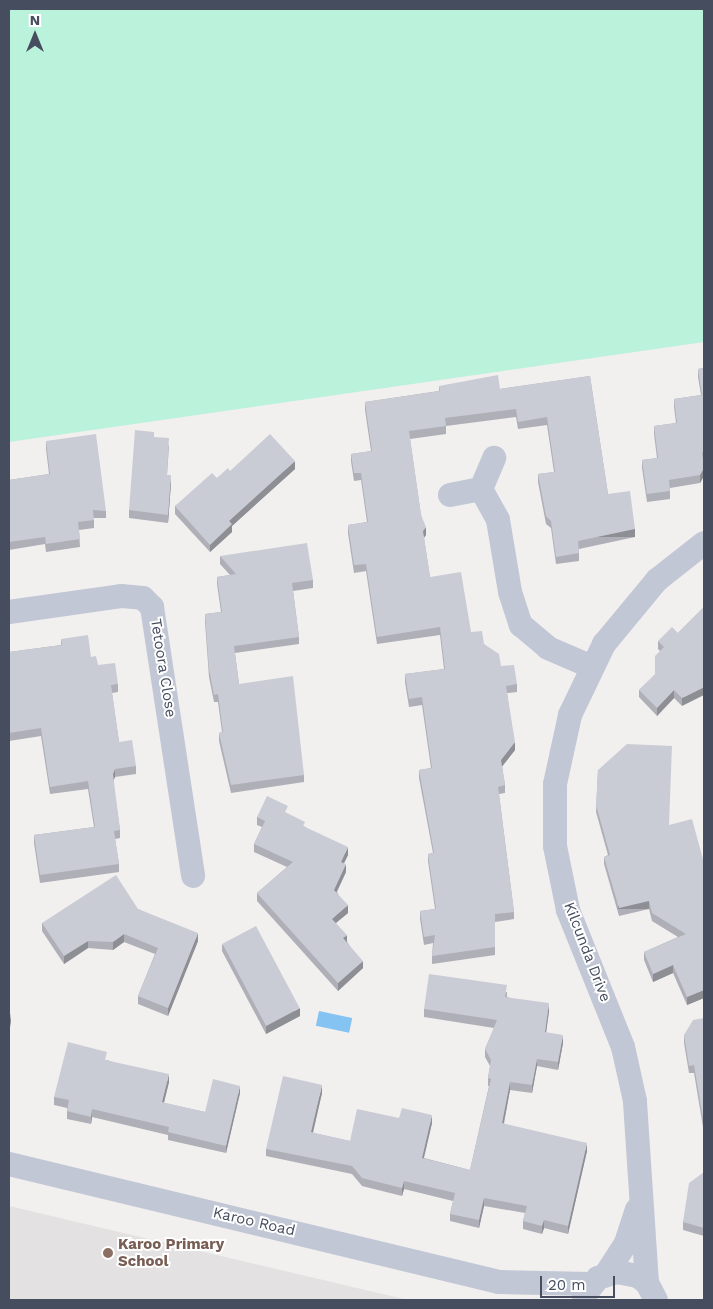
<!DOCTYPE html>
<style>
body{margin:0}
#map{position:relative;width:713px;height:1309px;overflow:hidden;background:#f2efef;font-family:"Work Sans",sans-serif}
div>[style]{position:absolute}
.education>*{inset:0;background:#e3e1e1}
.green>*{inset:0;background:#baf2dc}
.water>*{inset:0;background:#84c3f2;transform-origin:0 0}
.minor>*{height:24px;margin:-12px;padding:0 12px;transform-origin:12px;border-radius:12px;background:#c1c7d5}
.wall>*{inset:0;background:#aeafb7}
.shaded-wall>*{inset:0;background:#8d8f95;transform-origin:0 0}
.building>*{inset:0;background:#caccd5;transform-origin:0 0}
.dots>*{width:14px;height:14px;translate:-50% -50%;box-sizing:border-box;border:2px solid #fff;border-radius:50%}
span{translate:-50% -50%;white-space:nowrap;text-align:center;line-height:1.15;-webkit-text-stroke:4px #fff;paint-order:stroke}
.street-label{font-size:15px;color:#454d5e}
.education-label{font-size:15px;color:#785e54;font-weight:700}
.left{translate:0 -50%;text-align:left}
.frame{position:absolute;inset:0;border:10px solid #454d5e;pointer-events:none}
.north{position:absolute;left:10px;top:10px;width:50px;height:50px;-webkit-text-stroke:4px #fff;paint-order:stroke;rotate:0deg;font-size:14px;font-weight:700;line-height:20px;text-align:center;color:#454d5e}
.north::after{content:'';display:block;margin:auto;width:18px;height:22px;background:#454d5e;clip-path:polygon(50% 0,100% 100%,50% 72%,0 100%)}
.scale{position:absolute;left:540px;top:1276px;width:75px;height:22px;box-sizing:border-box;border:2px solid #454d5e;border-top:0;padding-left:6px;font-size:15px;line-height:18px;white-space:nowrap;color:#454d5e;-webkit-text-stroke:4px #fff;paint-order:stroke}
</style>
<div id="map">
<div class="education">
<div style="clip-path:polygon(9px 1206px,408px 1300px,9px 1300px)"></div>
</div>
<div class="green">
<div style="clip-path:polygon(9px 9px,704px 9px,704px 342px,9px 442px)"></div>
</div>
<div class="water">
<div style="left:319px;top:1011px;width:34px;height:15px;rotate:12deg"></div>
</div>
<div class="minor">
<div style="left:481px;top:489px;width:35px;rotate:61deg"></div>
<div style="left:498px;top:520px;width:73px;rotate:80.5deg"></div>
<div style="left:510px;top:592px;width:35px;rotate:72deg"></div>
<div style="left:521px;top:625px;width:35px;rotate:40deg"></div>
<div style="left:548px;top:648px;width:48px;rotate:23.4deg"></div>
<div style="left:450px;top:495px;width:32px;rotate:-11deg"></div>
<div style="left:481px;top:489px;width:34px;rotate:-67deg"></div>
<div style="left:9px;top:612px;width:113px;rotate:-8.1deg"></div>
<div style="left:121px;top:596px;width:22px;rotate:5deg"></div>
<div style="left:143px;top:598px;width:13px;rotate:45deg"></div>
<div style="left:152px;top:607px;width:272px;rotate:81.3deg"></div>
<div style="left:9px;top:1164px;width:504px;rotate:13.54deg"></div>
<div style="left:499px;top:1282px;width:92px;rotate:1.2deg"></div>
<div style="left:606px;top:1274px;width:37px;rotate:-57deg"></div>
<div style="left:626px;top:1243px;width:35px;rotate:-72deg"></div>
<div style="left:647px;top:1283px;width:182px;rotate:-93.8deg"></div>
<div style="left:635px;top:1101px;width:55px;rotate:-102.5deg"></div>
<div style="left:623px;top:1047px;width:148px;rotate:-111.9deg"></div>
<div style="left:568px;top:910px;width:65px;rotate:-101.5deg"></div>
<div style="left:555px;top:846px;width:62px;rotate:-90deg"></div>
<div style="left:555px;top:784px;width:71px;rotate:-77.7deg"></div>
<div style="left:570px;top:715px;width:79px;rotate:-64.4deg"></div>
<div style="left:604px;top:644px;width:83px;rotate:-50.4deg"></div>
<div style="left:657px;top:580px;width:60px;rotate:-38.2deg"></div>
<div style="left:584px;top:1296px;width:23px;rotate:-52deg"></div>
<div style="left:598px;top:1278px;width:20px;rotate:-18deg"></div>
<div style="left:617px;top:1272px;width:21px;rotate:11deg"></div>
<div style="left:638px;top:1276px;width:11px;rotate:38deg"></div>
<div style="left:647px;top:1283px;width:19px;rotate:62deg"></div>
</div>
<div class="wall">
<div style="clip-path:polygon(704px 368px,704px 460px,703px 460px,704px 476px,700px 483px,670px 488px,670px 499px,647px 502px,642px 468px,642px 460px,657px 458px,654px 434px,654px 426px,676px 423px,674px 407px,674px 399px,701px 395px,698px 377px,698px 369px)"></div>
<div style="clip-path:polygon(590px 376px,608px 494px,635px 537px,579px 549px,579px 561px,556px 564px,551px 528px,546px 524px,538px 482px,538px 474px,554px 472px,547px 425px,518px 429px,516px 417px,446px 426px,446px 434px,410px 439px,421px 515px,426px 535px,424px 538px,430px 577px,471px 632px,484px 644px,501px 666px,517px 684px,517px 692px,507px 693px,515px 750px,502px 766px,505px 785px,505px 793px,499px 794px,514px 912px,514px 919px,495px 922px,495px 955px,432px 964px,432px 956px,433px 943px,424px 945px,420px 919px,420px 911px,435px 909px,428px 861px,428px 854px,433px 853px,419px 778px,419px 770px,431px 768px,422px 705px,409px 707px,405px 682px,405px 674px,444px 669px,440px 635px,377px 644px,366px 571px,354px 573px,348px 533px,348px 525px,367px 522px,361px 480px,354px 481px,351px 461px,351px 454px,371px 451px,365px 410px,365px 402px,439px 391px,439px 386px,500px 389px)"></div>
<div style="clip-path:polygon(154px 437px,169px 446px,167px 475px,171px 483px,168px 523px,129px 518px,129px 510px)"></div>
<div style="clip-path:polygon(46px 441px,106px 511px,106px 518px,94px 518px,94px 528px,79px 530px,80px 547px,46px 552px,45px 544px,9px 550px,9px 480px,49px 474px,46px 449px)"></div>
<div style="clip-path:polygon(295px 469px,232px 526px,232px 532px,210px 552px,175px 514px,175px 506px,217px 478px,230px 471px)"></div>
<div style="clip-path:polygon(220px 556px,313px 580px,313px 588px,293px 591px,299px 637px,299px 644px,235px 653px,239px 684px,304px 775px,304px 782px,231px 793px,219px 741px,219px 733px,222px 732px,218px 702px,214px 702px,209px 677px,205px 622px,205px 614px,221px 612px,217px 584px,217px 577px,230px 575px,220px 564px)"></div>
<div style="clip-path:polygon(704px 607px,682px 706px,674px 698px,657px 716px,639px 697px,639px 690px,655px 675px,660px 651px,658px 649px,658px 641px,678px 633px)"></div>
<div style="clip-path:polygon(61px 639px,91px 657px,98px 665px,118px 684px,118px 692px,112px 693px,119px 742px,136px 766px,136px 774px,115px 777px,113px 780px,120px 830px,120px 838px,115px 839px,119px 864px,119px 872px,40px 883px,34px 843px,34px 835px,94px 827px,88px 789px,50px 794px,41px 736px,9px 741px,9px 652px,61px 645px)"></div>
<div style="clip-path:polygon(598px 770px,669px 825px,704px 863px,704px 998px,687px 1005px,673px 973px,653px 982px,644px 960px,644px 952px,678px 937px,652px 921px,649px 909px,619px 916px,604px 864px,604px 857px,608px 855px,596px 812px)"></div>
<div style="clip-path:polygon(288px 814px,305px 827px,348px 855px,344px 863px,346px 872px,337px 892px,348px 913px,336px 923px,363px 968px,338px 991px,257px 901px,257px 893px,287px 867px,254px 852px,254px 844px,262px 827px,257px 825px,257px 817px)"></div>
<div style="clip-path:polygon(138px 909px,198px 941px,168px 1016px,138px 1004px,138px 996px,155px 954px,124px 942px,113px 950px,88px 948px,64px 964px,42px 931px,42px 923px)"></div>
<div style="clip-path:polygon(222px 944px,300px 1016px,266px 1034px,222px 951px)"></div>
<div style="clip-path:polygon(507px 992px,507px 997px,549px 1011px,546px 1033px,563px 1043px,558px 1070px,537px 1066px,532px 1093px,510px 1090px,504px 1124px,587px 1151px,568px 1234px,544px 1228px,542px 1234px,523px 1229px,523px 1221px,525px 1213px,484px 1206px,479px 1228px,450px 1221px,450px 1214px,453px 1201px,404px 1189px,402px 1196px,362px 1186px,352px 1174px,266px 1156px,266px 1149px,322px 1093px,313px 1133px,350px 1141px,399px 1118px,432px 1123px,424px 1158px,470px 1170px,489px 1086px,488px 1086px,488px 1078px,490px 1066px,485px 1057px,485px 1049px,494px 1028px,424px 1017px,424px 1009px)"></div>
<div style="clip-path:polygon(704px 1018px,704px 1133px,694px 1073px,689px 1073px,684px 1043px,684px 1035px)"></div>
<div style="clip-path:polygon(107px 1060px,169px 1082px,164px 1103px,205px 1112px,240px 1093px,226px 1153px,168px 1140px,168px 1135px,92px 1117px,91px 1124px,67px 1119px,67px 1108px,54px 1105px,54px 1097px)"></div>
<div style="clip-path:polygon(704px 1172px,704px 1236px,683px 1230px,683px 1222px)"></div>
</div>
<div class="shaded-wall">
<div style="clip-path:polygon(295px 461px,295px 469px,232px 526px,232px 532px,210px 552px,210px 545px,229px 521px)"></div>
<div style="clip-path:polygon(704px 468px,704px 476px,700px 483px,700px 475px)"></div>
<div style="clip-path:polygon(171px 475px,171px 483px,168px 523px,168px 515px)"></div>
<div style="clip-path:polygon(426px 527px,426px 535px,423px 539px,423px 531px)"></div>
<div style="left:635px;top:529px;width:8px;height:58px;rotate:90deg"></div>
<div style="clip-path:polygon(704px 687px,704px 695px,682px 706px,682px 698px)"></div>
<div style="clip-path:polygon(674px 690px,674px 698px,657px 716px,657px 708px)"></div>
<div style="clip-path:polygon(515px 742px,515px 750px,501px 768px,501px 760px)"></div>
<div style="clip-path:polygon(115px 769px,115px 777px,113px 782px,113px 774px)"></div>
<div style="clip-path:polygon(348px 847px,348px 855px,341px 869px,341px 862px)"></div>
<div style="clip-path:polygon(346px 864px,346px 872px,334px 897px,334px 890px)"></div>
<div style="left:649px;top:901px;width:8px;height:31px;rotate:90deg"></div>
<div style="clip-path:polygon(348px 905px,348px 913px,332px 926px,332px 919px)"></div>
<div style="clip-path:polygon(198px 933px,198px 941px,168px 1016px,168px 1008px)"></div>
<div style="clip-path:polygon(124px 934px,124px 942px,113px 950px,113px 942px)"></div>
<div style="clip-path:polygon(347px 935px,347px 943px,343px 938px)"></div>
<div style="clip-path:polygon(88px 941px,88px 948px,64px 964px,64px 956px)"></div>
<div style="clip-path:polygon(363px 961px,363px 968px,338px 991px,338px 983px)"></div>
<div style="clip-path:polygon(673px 965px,673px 973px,653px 982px,653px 974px)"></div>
<div style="clip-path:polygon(704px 990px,704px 998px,687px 1005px,687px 997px)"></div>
<div style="clip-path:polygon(549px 1003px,549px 1011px,545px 1040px,545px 1032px)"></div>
<div style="clip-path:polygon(300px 1008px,300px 1016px,266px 1034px,266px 1026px)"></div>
<div style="clip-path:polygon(11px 1014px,11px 1022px,9px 1033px,9px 1025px)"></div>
<div style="clip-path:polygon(563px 1035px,563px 1043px,558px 1070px,558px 1062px)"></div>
<div style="clip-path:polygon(537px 1059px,537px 1066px,532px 1093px,532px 1085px)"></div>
<div style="clip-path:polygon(169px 1074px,169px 1082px,162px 1110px,162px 1102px)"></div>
<div style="clip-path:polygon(510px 1082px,510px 1090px,502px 1131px,502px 1123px)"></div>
<div style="clip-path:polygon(322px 1085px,322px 1093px,311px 1140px,311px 1132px)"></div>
<div style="clip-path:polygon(240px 1086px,240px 1093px,226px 1153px,226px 1146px)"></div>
<div style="clip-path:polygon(92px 1109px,92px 1117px,91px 1124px,91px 1117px)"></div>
<div style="clip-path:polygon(432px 1115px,432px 1123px,422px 1165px,422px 1158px)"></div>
<div style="clip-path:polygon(587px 1143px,587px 1151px,568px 1234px,568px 1226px)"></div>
<div style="clip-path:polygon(404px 1181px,404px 1189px,402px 1196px,402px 1188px)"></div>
<div style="clip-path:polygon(484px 1198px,484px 1206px,479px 1228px,479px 1220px)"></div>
<div style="clip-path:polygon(544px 1220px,544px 1228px,542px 1234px,542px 1226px)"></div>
</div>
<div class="building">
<div style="clip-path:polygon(704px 368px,704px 452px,702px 452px,704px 468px,700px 475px,669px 480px,670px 491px,647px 494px,642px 460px,658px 458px,654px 426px,677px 423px,674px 399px,702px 395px,698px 369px)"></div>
<div style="clip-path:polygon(498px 375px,500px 389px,590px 376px,608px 494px,630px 491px,635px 529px,578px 541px,579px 553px,556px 557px,551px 521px,546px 516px,538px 474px,555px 472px,547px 417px,518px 422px,516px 409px,445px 418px,446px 426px,409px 431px,421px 515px,426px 527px,423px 531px,430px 577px,461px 572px,471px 632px,482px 631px,484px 644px,499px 654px,501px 666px,514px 665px,517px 684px,506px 686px,515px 742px,501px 760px,505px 785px,498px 787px,514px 912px,495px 914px,495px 947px,432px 956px,435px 935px,424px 937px,420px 911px,436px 909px,428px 854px,434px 853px,419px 770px,432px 768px,422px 697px,409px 699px,405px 674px,445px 669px,440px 627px,377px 637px,366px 564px,354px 565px,348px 525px,368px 522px,361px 473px,354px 473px,351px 454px,372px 451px,365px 402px,440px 391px,439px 386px)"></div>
<div style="clip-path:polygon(135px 430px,154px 432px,154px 437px,169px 438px,167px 475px,171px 475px,168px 515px,129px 510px)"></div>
<div style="clip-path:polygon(96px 434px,106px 511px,93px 510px,94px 520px,78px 522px,80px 539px,46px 544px,45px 537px,9px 542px,9px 480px,50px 474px,46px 441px)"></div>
<div style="clip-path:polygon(270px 434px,295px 461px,229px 521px,232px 524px,210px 545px,175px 506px,212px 473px,217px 478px,228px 468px,230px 471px)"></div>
<div style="clip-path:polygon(307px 543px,313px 580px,292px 583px,299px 637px,234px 646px,239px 684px,293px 676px,304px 775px,231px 785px,219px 733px,223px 732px,218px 694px,214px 695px,209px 669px,205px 614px,222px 612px,217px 577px,236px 574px,220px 556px)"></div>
<div style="clip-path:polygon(704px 607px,704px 687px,682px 698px,674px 690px,657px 708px,639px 690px,655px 674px,655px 656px,664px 647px,658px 641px,672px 627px,678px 633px)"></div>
<div style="clip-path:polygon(88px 635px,91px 657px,96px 656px,98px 665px,115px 663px,118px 684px,111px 685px,119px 742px,132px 740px,136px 766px,115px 769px,113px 774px,120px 830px,114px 831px,119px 864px,40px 875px,34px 835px,95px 827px,88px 781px,50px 787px,41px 728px,9px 733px,9px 652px,62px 645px,61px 639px)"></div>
<div style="clip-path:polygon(627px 744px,672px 746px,669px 825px,692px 819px,704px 863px,704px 990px,687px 997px,673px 965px,653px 974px,644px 952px,686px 934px,652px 913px,649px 901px,619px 908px,604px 857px,610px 855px,596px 805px,598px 770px)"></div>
<div style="clip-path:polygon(267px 796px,288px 806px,285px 812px,305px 822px,303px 826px,348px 847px,341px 862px,346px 864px,334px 890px,348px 905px,332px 919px,347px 935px,343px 938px,363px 961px,338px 983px,257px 893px,293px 862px,254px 844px,265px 821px,257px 817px)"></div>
<div style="clip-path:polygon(116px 875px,138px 909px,198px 933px,168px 1008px,138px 996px,158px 948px,124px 934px,113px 942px,88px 941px,64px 956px,42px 923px)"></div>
<div style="left:256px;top:926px;width:93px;height:38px;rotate:62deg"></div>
<div style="clip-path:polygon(429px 974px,507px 985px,505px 997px,549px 1003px,545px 1032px,563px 1035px,558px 1062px,537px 1059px,532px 1085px,510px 1082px,502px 1123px,587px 1143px,568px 1226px,544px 1220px,542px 1226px,523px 1221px,527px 1206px,484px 1198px,479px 1220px,450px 1214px,455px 1193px,404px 1181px,402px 1188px,362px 1178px,352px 1166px,266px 1149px,283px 1076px,322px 1085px,311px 1132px,350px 1141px,357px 1109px,399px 1118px,402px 1108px,432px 1115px,422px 1158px,470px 1170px,491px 1079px,488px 1078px,491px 1060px,485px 1049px,497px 1020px,424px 1009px)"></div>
<div style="clip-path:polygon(9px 1014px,11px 1014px,9px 1025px)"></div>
<div style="clip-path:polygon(704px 1018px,704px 1125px,694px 1065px,689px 1066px,684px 1035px,693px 1020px)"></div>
<div style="clip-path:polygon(68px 1042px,107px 1052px,105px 1060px,169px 1074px,162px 1102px,205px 1112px,213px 1079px,240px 1086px,226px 1146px,168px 1132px,169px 1127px,92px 1109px,91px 1117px,67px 1111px,69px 1100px,54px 1097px)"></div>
<div style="clip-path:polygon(704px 1172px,704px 1228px,683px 1222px,689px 1183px)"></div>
</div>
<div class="dots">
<div style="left:108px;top:1253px;background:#8d6e63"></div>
</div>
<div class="street-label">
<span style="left:163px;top:668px;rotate:81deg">Tetoora Close</span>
<span style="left:587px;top:952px;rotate:69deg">Kilcunda Drive</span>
<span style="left:254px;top:1222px;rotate:13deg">Karoo Road</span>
</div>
<div class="education-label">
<span class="left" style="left:118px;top:1253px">Karoo Primary<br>School</span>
</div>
<div class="frame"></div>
<div class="north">N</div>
<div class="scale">20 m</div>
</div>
